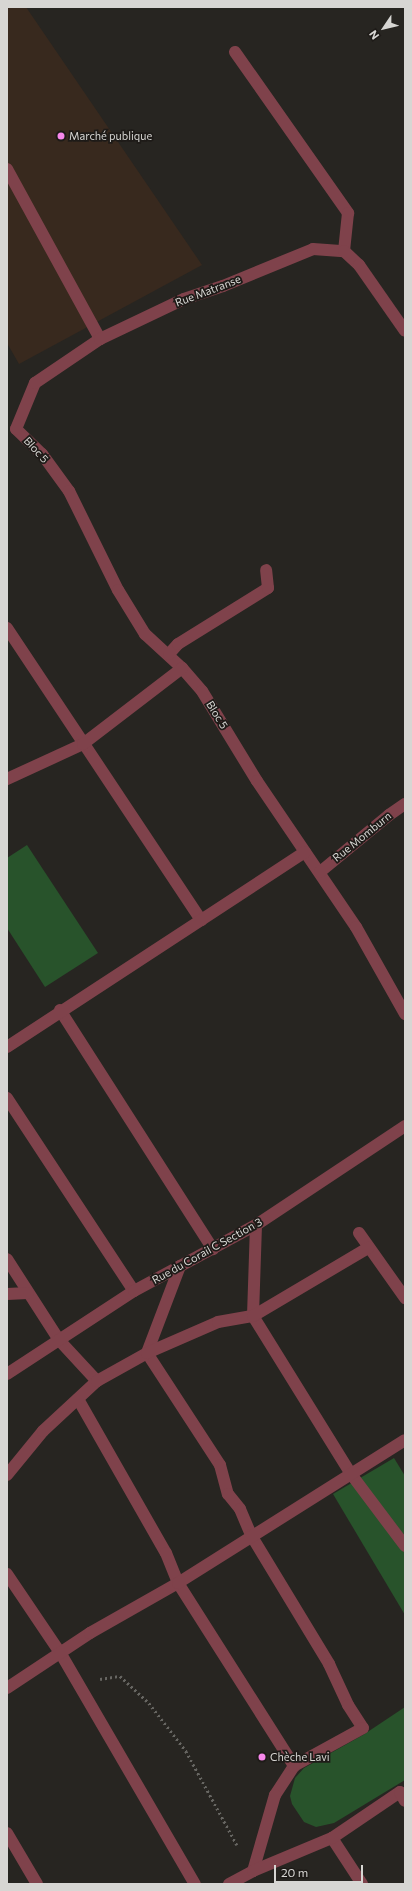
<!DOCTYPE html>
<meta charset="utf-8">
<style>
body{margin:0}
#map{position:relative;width:412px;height:1891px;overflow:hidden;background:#272521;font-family:Commissioner,sans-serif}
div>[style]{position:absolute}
.commercial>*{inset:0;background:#38291e}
.green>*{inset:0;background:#28532b}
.path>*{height:2.5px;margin-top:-1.25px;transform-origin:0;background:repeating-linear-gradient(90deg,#676662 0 2px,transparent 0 5px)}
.minor>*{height:12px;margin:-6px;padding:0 6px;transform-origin:6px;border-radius:6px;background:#7f424b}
.dots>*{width:11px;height:11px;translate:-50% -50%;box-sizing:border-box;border:2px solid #1e1b18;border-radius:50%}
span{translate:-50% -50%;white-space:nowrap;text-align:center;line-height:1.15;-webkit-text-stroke:3.5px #1e1b18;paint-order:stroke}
.poi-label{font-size:11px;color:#d7d6d3}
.left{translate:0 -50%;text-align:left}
.street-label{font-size:11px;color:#d7d6d3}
.frame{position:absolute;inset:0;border:8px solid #d7d6d3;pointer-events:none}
.north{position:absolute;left:364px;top:8px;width:40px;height:40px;-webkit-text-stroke:3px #1e1b18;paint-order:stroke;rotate:235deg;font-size:11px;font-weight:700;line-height:16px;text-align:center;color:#d7d6d3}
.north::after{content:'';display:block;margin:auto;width:14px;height:18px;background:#d7d6d3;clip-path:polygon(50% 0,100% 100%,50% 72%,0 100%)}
.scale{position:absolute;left:274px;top:1865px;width:89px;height:18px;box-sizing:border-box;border:2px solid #d7d6d3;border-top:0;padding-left:5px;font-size:12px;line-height:14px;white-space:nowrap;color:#d7d6d3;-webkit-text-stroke:3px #1e1b18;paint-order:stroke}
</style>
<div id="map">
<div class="commercial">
<div style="clip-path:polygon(7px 7px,26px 7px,202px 265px,19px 364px,7px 343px)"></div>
</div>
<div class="green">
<div style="clip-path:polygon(27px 845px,98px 953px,45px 987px,7px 928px,7px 858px)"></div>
<div style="clip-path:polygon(394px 1458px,405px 1476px,405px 1615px,333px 1494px)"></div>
<div style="clip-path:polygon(405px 1707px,405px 1780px,334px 1823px,316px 1827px,304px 1822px,292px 1804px,290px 1796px,295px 1778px,304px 1768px,363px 1735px)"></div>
</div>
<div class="path">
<div style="left:100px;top:1679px;width:20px;rotate:-9deg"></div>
<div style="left:120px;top:1676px;width:40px;rotate:43deg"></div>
<div style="left:149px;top:1703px;width:61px;rotate:52.4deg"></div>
<div style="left:186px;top:1751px;width:107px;rotate:61.5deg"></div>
</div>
<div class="minor">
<div style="left:235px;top:52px;width:197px;rotate:54.9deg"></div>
<div style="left:348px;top:213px;width:38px;rotate:96deg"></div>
<div style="left:7px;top:169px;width:194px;rotate:61.3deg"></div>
<div style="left:16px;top:429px;width:36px;rotate:44deg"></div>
<div style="left:42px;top:454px;width:46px;rotate:53.9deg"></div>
<div style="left:69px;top:491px;width:110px;rotate:63.7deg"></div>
<div style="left:118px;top:590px;width:52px;rotate:58.5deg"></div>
<div style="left:145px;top:634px;width:50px;rotate:42.6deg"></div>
<div style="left:182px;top:668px;width:30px;rotate:49deg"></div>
<div style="left:202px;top:691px;width:105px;rotate:58.6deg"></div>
<div style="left:257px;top:781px;width:176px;rotate:55.9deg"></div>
<div style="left:356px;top:927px;width:100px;rotate:60.6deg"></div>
<div style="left:16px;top:429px;width:50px;rotate:-67.6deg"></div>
<div style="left:35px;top:383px;width:78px;rotate:-34.1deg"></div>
<div style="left:100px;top:339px;width:93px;rotate:-25.5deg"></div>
<div style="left:184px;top:299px;width:41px;rotate:-18.4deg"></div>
<div style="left:223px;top:286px;width:97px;rotate:-22.3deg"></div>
<div style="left:313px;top:249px;width:31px;rotate:4deg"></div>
<div style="left:344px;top:251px;width:21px;rotate:43deg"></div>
<div style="left:359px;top:265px;width:80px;rotate:55.1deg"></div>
<div style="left:7px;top:628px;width:351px;rotate:56.4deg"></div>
<div style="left:169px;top:654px;width:13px;rotate:-48deg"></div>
<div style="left:178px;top:644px;width:106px;rotate:-31.9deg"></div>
<div style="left:268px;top:588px;width:18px;rotate:-96deg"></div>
<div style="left:7px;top:779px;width:84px;rotate:-24.7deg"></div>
<div style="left:83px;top:744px;width:125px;rotate:-37.5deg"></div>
<div style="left:320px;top:872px;width:89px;rotate:-39.6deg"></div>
<div style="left:389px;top:815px;width:19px;rotate:-35deg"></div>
<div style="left:60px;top:1010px;width:284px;rotate:57.4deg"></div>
<div style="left:7px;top:1047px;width:356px;rotate:-33.2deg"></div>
<div style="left:7px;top:1098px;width:231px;rotate:56.7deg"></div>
<div style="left:256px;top:1225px;width:91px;rotate:91.9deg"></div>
<div style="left:253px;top:1316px;width:186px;rotate:58.2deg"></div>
<div style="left:351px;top:1474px;width:90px;rotate:53.1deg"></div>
<div style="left:359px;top:1233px;width:80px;rotate:54.7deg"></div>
<div style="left:7px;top:1259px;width:96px;rotate:57.3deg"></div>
<div style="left:59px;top:1340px;width:56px;rotate:47.2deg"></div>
<div style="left:180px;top:1266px;width:93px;rotate:110.8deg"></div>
<div style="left:147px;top:1353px;width:134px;rotate:56.9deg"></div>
<div style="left:220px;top:1465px;width:30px;rotate:75deg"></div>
<div style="left:228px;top:1494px;width:19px;rotate:51deg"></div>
<div style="left:240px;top:1509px;width:28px;rotate:67deg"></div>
<div style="left:251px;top:1535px;width:151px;rotate:58.8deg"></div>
<div style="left:329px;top:1664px;width:45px;rotate:65.1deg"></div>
<div style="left:348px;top:1705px;width:27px;rotate:57deg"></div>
<div style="left:363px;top:1728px;width:79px;rotate:151.2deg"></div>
<div style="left:294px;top:1766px;width:35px;rotate:123deg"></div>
<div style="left:275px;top:1795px;width:79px;rotate:106.1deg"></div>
<div style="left:7px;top:1294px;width:21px;rotate:-3deg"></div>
<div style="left:7px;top:1374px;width:152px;rotate:-33.2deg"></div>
<div style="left:134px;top:1291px;width:139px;rotate:-28.4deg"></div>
<div style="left:256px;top:1225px;width:179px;rotate:-33.6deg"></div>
<div style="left:78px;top:1399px;width:177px;rotate:60.3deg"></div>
<div style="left:166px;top:1553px;width:32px;rotate:68deg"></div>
<div style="left:178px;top:1583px;width:217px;rotate:57.6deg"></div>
<div style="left:7px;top:1475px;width:57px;rotate:-50.7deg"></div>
<div style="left:43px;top:1431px;width:74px;rotate:-42.8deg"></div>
<div style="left:97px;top:1381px;width:57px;rotate:-29.2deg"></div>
<div style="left:147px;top:1353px;width:77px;rotate:-23.6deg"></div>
<div style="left:218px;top:1322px;width:36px;rotate:-10deg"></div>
<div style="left:253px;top:1316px;width:134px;rotate:-30.6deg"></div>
<div style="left:7px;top:1574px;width:97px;rotate:56deg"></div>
<div style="left:61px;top:1654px;width:266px;rotate:59.8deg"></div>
<div style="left:7px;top:1688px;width:100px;rotate:-33.5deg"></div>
<div style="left:90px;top:1633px;width:101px;rotate:-29.6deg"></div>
<div style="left:178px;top:1583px;width:268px;rotate:-32.2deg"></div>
<div style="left:7px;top:1833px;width:59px;rotate:59.5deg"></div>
<div style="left:332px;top:1838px;width:55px;rotate:56.9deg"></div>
<div style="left:229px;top:1884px;width:27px;rotate:-28deg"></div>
<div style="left:253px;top:1871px;width:86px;rotate:-22.7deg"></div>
<div style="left:332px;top:1838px;width:82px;rotate:-34.1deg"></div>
<div style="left:400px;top:1792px;width:10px;rotate:61deg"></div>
</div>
<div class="dots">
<div style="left:61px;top:136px;background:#f788eb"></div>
<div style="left:262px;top:1757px;background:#f788eb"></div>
</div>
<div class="poi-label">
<span class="left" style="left:69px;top:136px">Marché publique</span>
<span class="left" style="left:270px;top:1757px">Chèche Lavi</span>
</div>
<div class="street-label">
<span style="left:208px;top:291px;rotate:-21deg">Rue Matranse</span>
<span style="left:36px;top:450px;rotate:48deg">Bloc 5</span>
<span style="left:217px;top:715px;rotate:58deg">Bloc 5</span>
<span style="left:362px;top:837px;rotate:-39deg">Rue Momburn</span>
<span style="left:207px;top:1251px;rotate:-29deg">Rue du Corail C Section 3</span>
</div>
<div class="frame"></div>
<div class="north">N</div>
<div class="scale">20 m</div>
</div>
